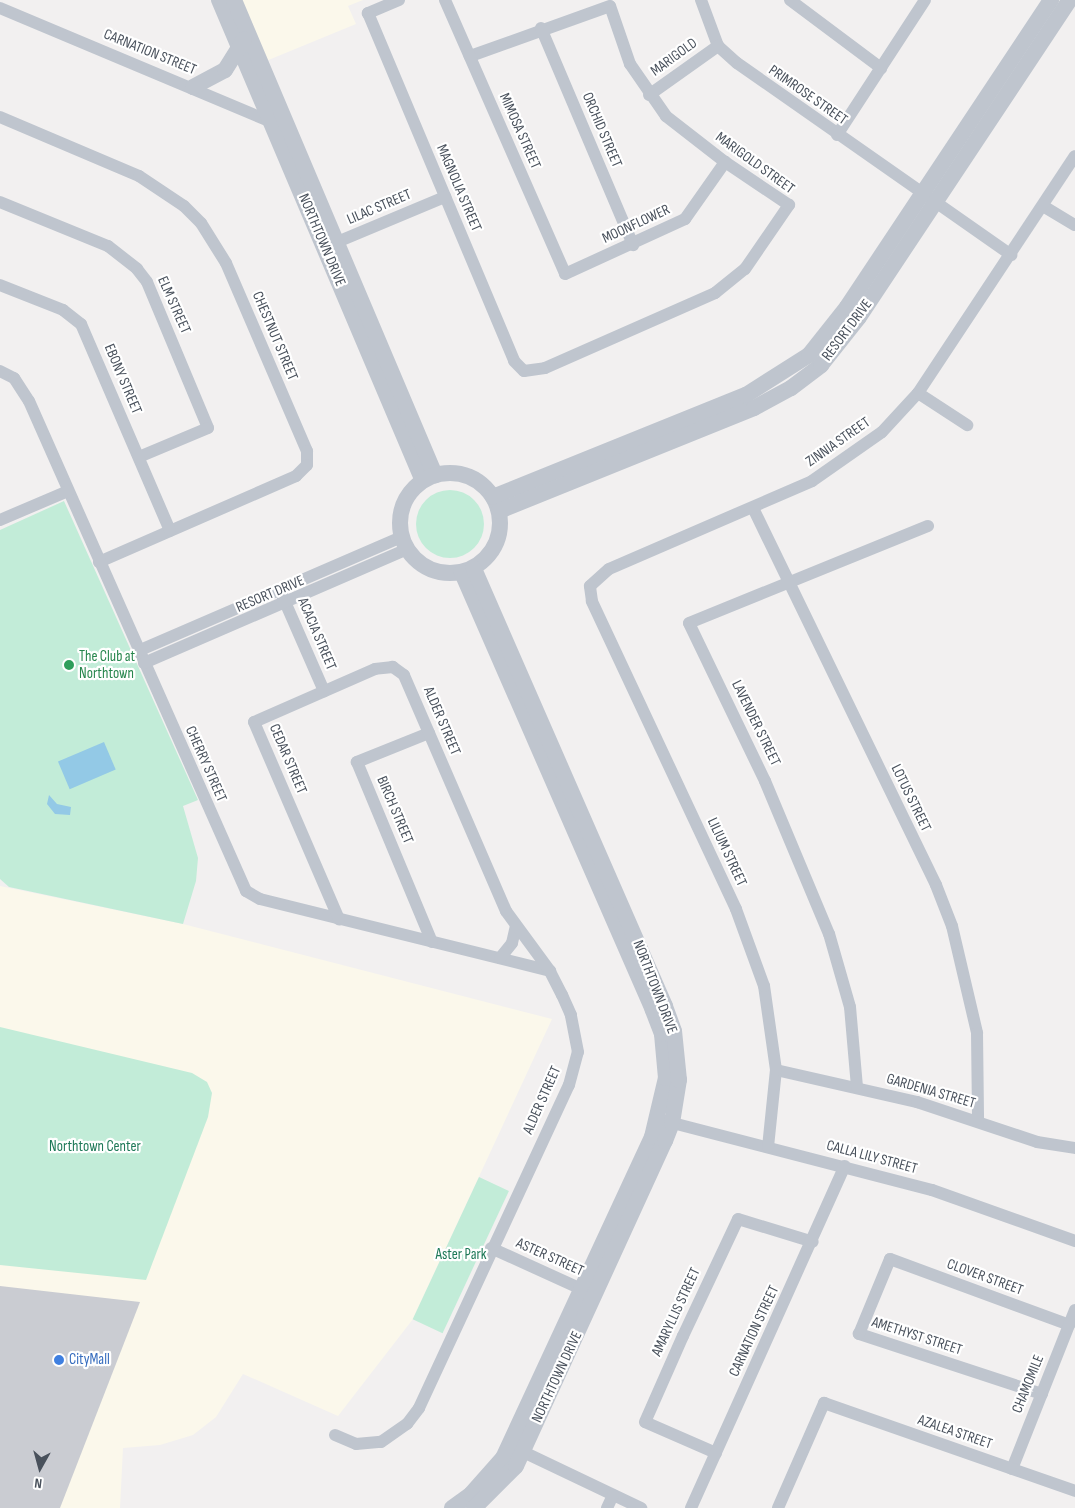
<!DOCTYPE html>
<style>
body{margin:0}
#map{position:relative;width:1075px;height:1508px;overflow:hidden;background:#f2f0f0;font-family:"Sofia Sans Condensed",sans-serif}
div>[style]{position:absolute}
.commercial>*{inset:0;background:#fbf8eb}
.green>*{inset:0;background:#c2ecd8;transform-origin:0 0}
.round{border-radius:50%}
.water>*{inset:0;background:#93c9e6;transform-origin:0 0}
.building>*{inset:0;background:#caccd2}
.minor>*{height:12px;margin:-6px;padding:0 6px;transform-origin:6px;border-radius:6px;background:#bfc5ce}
.tertiary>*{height:16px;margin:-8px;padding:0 8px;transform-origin:8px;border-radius:8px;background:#bfc5ce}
.tertiary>.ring{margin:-8px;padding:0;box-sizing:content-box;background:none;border:16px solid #bfc5ce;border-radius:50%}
.dots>*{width:14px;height:14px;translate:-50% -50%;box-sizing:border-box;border:2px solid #fff;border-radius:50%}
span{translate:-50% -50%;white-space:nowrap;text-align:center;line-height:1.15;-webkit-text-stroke:4.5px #fff;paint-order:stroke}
.street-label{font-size:15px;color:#49515c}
.leisure-label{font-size:15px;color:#27864d}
.left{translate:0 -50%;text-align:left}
.park-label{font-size:15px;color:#1e7958}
.shop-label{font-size:15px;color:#366cbe}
.north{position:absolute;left:15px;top:1443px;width:50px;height:50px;-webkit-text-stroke:4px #fff;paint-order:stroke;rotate:187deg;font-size:14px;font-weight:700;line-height:20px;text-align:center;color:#49515c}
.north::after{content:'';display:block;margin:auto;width:18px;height:22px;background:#49515c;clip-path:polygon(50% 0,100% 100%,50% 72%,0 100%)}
</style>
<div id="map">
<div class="commercial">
<div style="clip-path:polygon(239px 0,363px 0,348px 6px,356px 24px,266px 61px)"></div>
<div style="clip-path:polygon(0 886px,183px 924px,552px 1019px,413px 1319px,338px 1416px,243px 1374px,216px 1417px,193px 1435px,160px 1445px,123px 1448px,120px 1508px,0 1508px)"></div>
</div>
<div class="green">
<div class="round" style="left:416px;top:490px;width:68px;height:68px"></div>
<div style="clip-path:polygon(64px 501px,198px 800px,183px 806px,198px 858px,196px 881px,183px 924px,9px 887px,0 879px,0 530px)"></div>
<div style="clip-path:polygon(0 1027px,192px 1073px,207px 1082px,212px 1093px,208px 1117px,146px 1280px,0 1265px)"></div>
<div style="left:479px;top:1177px;width:33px;height:157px;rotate:25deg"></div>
</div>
<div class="water">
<div style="left:104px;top:742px;width:30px;height:50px;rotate:67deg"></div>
<div style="clip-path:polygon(49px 795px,57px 804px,71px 807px,70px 815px,55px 814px,47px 804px)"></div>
</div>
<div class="building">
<div style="clip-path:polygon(0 1286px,140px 1302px,60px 1508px,0 1508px)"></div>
</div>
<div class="minor">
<div style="left:399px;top:0;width:34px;rotate:157deg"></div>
<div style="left:368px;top:13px;width:377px;rotate:67.2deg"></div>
<div style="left:514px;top:361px;width:14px;rotate:45deg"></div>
<div style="left:524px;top:371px;width:21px;rotate:-8deg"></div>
<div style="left:545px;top:368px;width:186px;rotate:-23.8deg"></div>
<div style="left:715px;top:293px;width:38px;rotate:-39deg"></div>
<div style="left:745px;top:269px;width:78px;rotate:-55.5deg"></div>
<div style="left:789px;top:205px;width:77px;rotate:-146.1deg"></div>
<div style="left:725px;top:162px;width:75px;rotate:-142.1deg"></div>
<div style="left:666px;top:116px;width:63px;rotate:-124.7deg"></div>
<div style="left:630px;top:64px;width:61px;rotate:-109deg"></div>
<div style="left:610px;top:6px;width:149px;rotate:160.3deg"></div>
<div style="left:445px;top:0;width:299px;rotate:66.3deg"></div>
<div style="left:565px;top:274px;width:132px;rotate:-24.6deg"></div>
<div style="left:685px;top:219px;width:70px;rotate:-54.9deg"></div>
<div style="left:701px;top:0;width:49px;rotate:69.7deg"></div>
<div style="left:718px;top:46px;width:25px;rotate:42deg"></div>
<div style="left:737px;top:63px;width:335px;rotate:35deg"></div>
<div style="left:790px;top:0;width:114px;rotate:36.8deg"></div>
<div style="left:0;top:8px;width:297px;rotate:22.8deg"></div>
<div style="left:541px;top:28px;width:236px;rotate:67deg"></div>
<div style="left:649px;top:95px;width:85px;rotate:-35.4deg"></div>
<div style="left:0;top:117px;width:151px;rotate:23deg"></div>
<div style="left:139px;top:176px;width:54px;rotate:33.7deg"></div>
<div style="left:184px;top:206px;width:24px;rotate:45deg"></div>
<div style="left:201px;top:223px;width:47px;rotate:58deg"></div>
<div style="left:226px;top:263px;width:205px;rotate:66.7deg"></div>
<div style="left:307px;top:451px;width:14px;rotate:90deg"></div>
<div style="left:307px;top:465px;width:16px;rotate:135deg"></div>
<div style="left:296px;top:476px;width:215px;rotate:156.4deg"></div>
<div style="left:837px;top:135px;width:161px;rotate:-56.9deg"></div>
<div style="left:0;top:202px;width:117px;rotate:22.2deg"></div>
<div style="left:108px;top:246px;width:37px;rotate:38deg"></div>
<div style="left:137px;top:269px;width:16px;rotate:52deg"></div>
<div style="left:147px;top:282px;width:158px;rotate:67.3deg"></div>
<div style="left:208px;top:428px;width:75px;rotate:157.2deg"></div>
<div style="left:1043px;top:206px;width:37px;rotate:31deg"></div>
<div style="left:330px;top:245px;width:125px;rotate:-22.7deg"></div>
<div style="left:0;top:285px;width:68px;rotate:21.6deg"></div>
<div style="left:63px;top:310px;width:23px;rotate:38deg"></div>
<div style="left:81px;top:324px;width:225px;rotate:66.7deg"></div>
<div style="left:0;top:371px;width:16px;rotate:27deg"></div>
<div style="left:14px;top:378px;width:27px;rotate:57deg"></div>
<div style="left:29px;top:401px;width:536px;rotate:66.11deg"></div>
<div style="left:246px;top:891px;width:16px;rotate:30deg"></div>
<div style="left:260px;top:899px;width:299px;rotate:13.9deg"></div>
<div style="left:918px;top:393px;width:59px;rotate:33.1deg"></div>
<div style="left:753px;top:508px;width:419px;rotate:64.1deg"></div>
<div style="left:936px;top:885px;width:44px;rotate:68.7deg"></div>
<div style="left:952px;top:926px;width:110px;rotate:76.8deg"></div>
<div style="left:977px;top:1033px;width:88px;rotate:89.3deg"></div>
<div style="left:0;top:520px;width:74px;rotate:-23.1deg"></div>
<div style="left:282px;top:595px;width:105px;rotate:66.4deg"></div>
<div style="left:138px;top:651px;width:287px;rotate:-23.4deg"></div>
<div style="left:144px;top:663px;width:287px;rotate:-23.4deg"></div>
<div style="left:429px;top:733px;width:78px;rotate:158.1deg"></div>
<div style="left:357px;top:762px;width:195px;rotate:67.4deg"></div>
<div style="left:500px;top:958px;width:19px;rotate:-51deg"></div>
<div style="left:512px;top:943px;width:17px;rotate:-77deg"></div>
<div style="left:776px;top:1070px;width:145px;rotate:12.8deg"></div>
<div style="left:917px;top:1102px;width:126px;rotate:18.4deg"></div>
<div style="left:1037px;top:1142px;width:38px;rotate:9deg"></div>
<div style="left:857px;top:1087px;width:80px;rotate:-95deg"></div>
<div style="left:850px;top:1007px;width:76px;rotate:-106deg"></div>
<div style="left:829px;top:934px;width:166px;rotate:-112.7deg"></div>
<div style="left:765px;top:781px;width:175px;rotate:-115.7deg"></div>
<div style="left:689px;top:623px;width:258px;rotate:-22.1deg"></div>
<div style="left:665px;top:1121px;width:276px;rotate:14.5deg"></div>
<div style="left:932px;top:1190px;width:152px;rotate:19.6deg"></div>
<div style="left:768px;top:1147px;width:77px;rotate:-84.1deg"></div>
<div style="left:776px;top:1070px;width:85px;rotate:-98.1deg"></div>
<div style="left:764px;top:986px;width:82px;rotate:-110deg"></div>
<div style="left:736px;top:909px;width:340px;rotate:-115.1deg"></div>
<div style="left:592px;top:601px;width:15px;rotate:-98deg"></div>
<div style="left:590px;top:586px;width:25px;rotate:-42deg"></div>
<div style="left:609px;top:569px;width:221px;rotate:-23.4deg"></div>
<div style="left:812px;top:481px;width:85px;rotate:-35deg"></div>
<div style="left:882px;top:432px;width:53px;rotate:-47.3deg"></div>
<div style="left:918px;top:393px;width:284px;rotate:-56.5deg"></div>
<div style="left:491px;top:1248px;width:107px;rotate:24.4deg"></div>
<div style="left:1042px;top:1394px;width:193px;rotate:-161.8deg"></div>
<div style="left:859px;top:1334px;width:81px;rotate:-67.5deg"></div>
<div style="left:890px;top:1259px;width:191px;rotate:20.2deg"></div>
<div style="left:335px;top:1435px;width:23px;rotate:23deg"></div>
<div style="left:356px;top:1444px;width:25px;rotate:-5deg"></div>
<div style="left:381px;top:1442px;width:32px;rotate:-35deg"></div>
<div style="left:407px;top:1424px;width:20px;rotate:-53deg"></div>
<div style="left:419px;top:1408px;width:356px;rotate:-65.1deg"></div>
<div style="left:569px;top:1085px;width:34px;rotate:-75deg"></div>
<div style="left:578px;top:1052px;width:38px;rotate:-101deg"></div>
<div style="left:571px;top:1015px;width:22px;rotate:-114deg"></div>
<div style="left:562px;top:995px;width:27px;rotate:-117deg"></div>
<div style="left:550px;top:971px;width:74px;rotate:-126.3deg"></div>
<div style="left:506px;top:911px;width:257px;rotate:-113.4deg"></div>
<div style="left:404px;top:675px;width:14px;rotate:-144deg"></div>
<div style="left:393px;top:667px;width:18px;rotate:174deg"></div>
<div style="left:375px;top:669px;width:132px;rotate:156.3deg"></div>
<div style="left:254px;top:722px;width:215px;rotate:66.7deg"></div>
<div style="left:515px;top:1448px;width:140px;rotate:25.5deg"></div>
<div style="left:716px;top:1453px;width:77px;rotate:-156.4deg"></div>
<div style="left:645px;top:1422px;width:94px;rotate:-66.2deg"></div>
<div style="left:683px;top:1336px;width:129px;rotate:-64.8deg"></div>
<div style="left:738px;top:1219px;width:78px;rotate:17deg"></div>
<div style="left:1012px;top:1469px;width:171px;rotate:-68.4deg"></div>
<div style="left:607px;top:1508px;width:14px;rotate:-65deg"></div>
<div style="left:691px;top:1508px;width:375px;rotate:-65.8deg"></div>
<div style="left:778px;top:1508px;width:115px;rotate:-66.3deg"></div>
<div style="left:824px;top:1403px;width:266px;rotate:19.3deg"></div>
</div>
<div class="tertiary">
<div style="left:219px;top:0;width:522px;rotate:67.02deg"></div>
<div style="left:234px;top:0;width:516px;rotate:67.06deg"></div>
<div style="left:193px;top:87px;width:36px;rotate:-28deg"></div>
<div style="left:225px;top:70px;width:36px;rotate:-58deg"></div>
<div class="ring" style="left:400px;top:473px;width:84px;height:84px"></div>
<div style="left:493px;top:497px;width:273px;rotate:-22deg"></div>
<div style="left:746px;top:395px;width:75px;rotate:-32.4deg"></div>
<div style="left:809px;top:355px;width:61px;rotate:-51.6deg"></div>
<div style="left:847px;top:307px;width:369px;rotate:-56.4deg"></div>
<div style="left:499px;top:511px;width:275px;rotate:-22deg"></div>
<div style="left:754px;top:408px;width:42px;rotate:-28.4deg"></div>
<div style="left:791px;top:388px;width:38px;rotate:-37deg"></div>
<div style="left:821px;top:365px;width:61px;rotate:-51.6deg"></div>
<div style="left:859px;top:317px;width:381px;rotate:-56.4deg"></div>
<div style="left:452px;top:1508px;width:24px;rotate:-36deg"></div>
<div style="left:471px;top:1494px;width:48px;rotate:-48.4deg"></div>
<div style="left:503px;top:1458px;width:354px;rotate:-65.1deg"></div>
<div style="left:652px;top:1137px;width:61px;rotate:-76.7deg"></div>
<div style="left:666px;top:1078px;width:44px;rotate:-95.2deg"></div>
<div style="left:662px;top:1034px;width:26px;rotate:-111deg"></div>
<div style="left:653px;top:1010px;width:478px;rotate:-113.6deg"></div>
<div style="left:474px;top:1508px;width:59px;rotate:-45deg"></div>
<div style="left:516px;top:1466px;width:358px;rotate:-65.4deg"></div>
<div style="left:665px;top:1141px;width:19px;rotate:-69deg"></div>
<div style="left:672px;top:1123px;width:44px;rotate:-80.8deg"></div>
<div style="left:679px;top:1080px;width:49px;rotate:-95.8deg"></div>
<div style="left:674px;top:1031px;width:27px;rotate:-110deg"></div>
<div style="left:665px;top:1006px;width:478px;rotate:-113.6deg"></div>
</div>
<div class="dots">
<div style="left:69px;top:665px;background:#2e9e5b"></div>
<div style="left:59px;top:1360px;background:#3f7fe0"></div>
</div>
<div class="street-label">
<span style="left:150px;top:52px;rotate:22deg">CARNATION STREET</span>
<span style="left:674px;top:57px;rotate:-36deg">MARIGOLD</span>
<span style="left:808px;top:95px;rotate:35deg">PRIMROSE STREET</span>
<span style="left:602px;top:130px;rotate:67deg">ORCHID STREET</span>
<span style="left:520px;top:131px;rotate:66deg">MIMOSA STREET</span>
<span style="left:755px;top:163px;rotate:36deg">MARIGOLD STREET</span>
<span style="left:459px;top:188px;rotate:67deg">MAGNOLIA STREET</span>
<span style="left:379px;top:207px;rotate:-23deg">LILAC STREET</span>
<span style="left:636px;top:224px;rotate:-25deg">MOONFLOWER</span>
<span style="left:322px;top:240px;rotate:67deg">NORTHTOWN DRIVE</span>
<span style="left:174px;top:305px;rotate:66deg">ELM STREET</span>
<span style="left:847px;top:330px;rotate:-53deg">RESORT DRIVE</span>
<span style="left:275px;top:336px;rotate:67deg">CHESTNUT STREET</span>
<span style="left:123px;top:379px;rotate:67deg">EBONY STREET</span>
<span style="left:838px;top:442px;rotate:-35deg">ZINNIA STREET</span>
<span style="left:270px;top:594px;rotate:-23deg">RESORT DRIVE</span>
<span style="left:317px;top:634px;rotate:67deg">ACACIA STREET</span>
<span style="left:442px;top:721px;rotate:67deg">ALDER STREET</span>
<span style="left:756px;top:723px;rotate:64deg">LAVENDER STREET</span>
<span style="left:288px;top:759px;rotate:67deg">CEDAR STREET</span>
<span style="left:206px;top:764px;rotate:66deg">CHERRY STREET</span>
<span style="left:911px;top:798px;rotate:64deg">LOTUS STREET</span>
<span style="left:395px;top:810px;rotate:67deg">BIRCH STREET</span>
<span style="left:727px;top:852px;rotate:65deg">LILIUM STREET</span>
<span style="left:655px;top:987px;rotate:69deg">NORTHTOWN DRIVE</span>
<span style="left:931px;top:1091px;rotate:16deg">GARDENIA STREET</span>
<span style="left:542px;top:1100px;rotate:-66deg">ALDER STREET</span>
<span style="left:872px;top:1157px;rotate:15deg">CALLA LILY STREET</span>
<span style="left:550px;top:1257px;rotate:24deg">ASTER STREET</span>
<span style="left:985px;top:1277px;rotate:20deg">CLOVER STREET</span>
<span style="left:676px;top:1312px;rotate:-65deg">AMARYLLIS STREET</span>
<span style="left:754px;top:1331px;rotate:-65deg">CARNATION STREET</span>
<span style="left:917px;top:1336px;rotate:18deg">AMETHYST STREET</span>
<span style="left:557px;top:1377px;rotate:-65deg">NORTHTOWN DRIVE</span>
<span style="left:1028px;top:1384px;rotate:-68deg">CHAMOMILE</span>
<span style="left:955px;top:1432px;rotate:19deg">AZALEA STREET</span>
</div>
<div class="leisure-label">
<span class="left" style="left:79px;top:665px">The Club at<br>Northtown</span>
</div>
<div class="park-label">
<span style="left:95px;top:1147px">Northtown Center</span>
<span style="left:461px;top:1255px">Aster Park</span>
</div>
<div class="shop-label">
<span class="left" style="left:69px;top:1360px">CityMall</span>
</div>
<div class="north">N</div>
</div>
